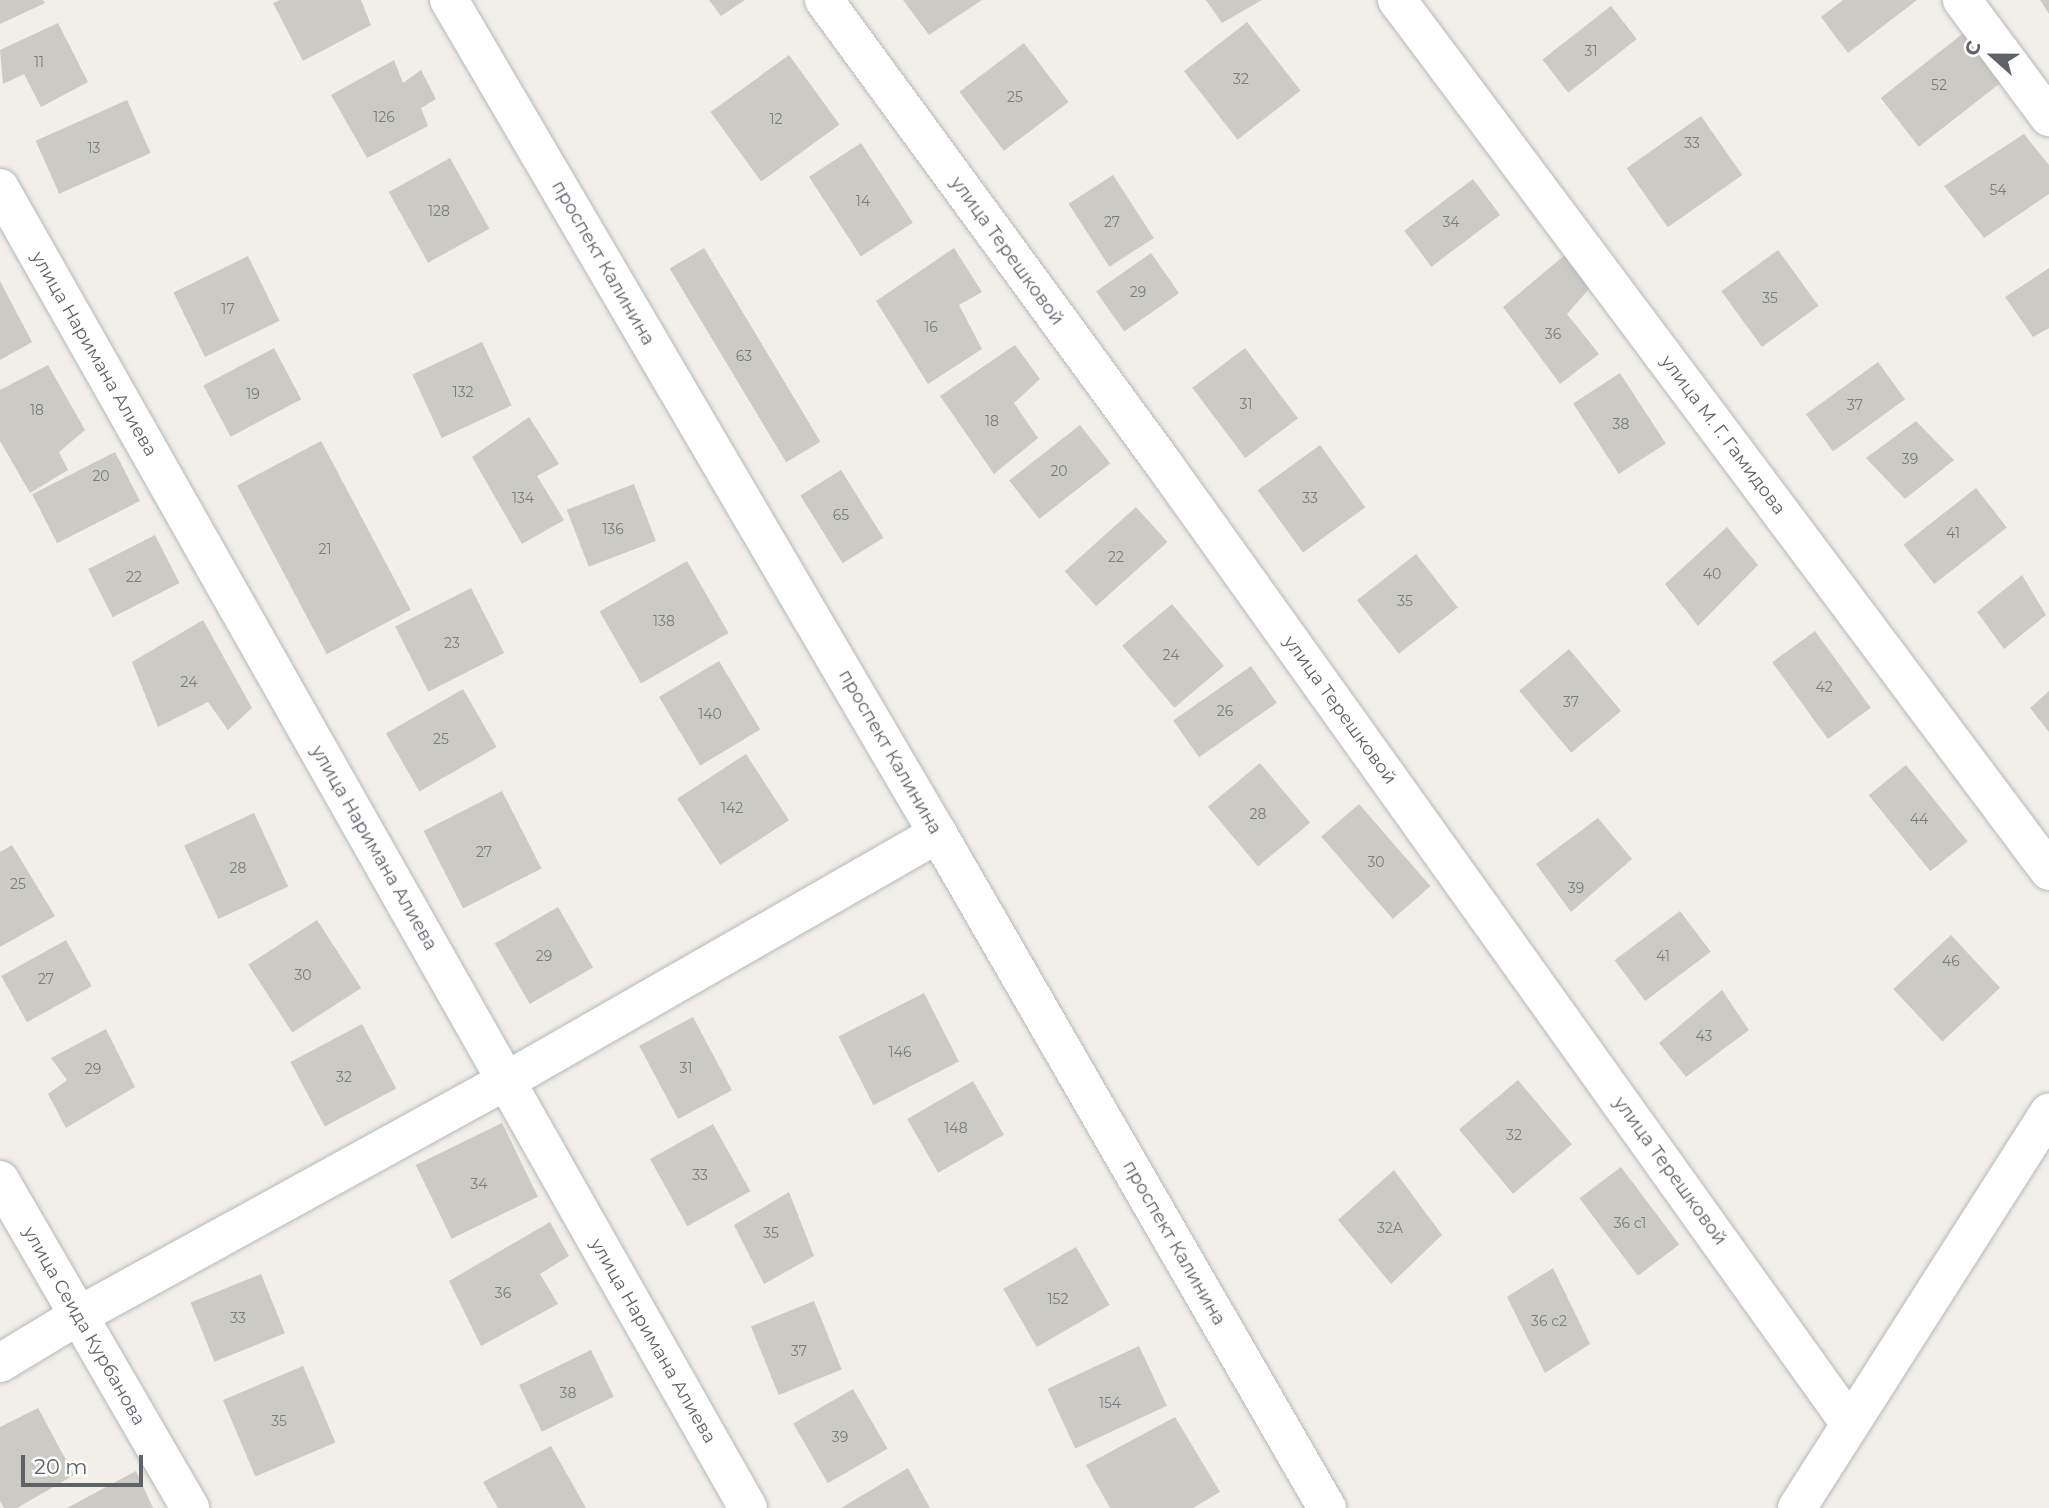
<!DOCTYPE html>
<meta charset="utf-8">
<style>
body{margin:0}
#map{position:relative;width:2049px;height:1508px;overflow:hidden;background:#f1efe8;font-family:Montserrat,sans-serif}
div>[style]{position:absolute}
.building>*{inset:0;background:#cccac5;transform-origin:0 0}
.roads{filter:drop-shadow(0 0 2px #b5b8bc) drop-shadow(0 0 2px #b5b8bc)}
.street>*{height:38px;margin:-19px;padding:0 19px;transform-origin:19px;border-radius:19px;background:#fff}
.secondary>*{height:38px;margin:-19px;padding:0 19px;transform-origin:19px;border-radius:19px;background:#fff}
span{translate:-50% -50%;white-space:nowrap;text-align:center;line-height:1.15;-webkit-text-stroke:5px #fff;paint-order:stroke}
.number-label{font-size:14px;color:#7a7d7f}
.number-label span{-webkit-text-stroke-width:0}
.street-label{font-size:18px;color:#5f6368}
.north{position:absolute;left:1958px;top:21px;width:70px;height:70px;-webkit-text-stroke:5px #fff;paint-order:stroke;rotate:291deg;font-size:19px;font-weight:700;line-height:28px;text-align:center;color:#5f6368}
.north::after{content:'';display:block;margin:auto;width:24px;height:32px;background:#5f6368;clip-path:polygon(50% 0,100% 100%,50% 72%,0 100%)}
.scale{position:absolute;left:21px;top:1455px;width:122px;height:32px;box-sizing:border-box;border:4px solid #5f6368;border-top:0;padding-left:9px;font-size:21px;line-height:24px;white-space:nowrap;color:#5f6368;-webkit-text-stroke:5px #fff;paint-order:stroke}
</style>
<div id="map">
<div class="building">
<div style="clip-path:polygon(0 0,43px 0,45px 3px,0 24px)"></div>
<div style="clip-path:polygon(280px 0,361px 0,371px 25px,303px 61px,273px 3px)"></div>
<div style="clip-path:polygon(709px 0,745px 0,721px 16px)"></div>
<div style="clip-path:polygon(903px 0,982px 0,929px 35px)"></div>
<div style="clip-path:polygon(1206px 0,1262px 0,1222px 23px)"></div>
<div style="clip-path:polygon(1843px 0,1917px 0,1848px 53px,1821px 17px)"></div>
<div style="clip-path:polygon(2040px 0,2049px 0,2049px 14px)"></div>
<div style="left:1611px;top:6px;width:42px;height:87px;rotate:52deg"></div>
<div style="left:1247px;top:22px;width:87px;height:80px;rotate:52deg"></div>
<div style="clip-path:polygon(58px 23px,88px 82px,41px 107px,24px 74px,3px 84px,0 50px)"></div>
<div style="left:1965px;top:32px;width:62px;height:107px;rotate:52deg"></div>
<div style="left:1024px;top:43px;width:74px;height:81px;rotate:53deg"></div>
<div style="left:789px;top:55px;width:86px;height:97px;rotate:54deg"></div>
<div style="clip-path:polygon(394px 60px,403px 83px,421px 70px,436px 99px,421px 108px,428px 126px,367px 158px,331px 95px)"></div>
<div style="left:127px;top:100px;width:58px;height:100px;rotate:66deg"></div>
<div style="left:1701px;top:116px;width:72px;height:91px;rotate:55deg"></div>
<div style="clip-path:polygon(2024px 134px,2049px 165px,2049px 194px,1984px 238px,1944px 186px)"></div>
<div style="left:861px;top:143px;width:95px;height:62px;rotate:57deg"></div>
<div style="left:450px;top:158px;width:81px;height:70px;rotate:61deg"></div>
<div style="left:1113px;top:175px;width:75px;height:53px;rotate:57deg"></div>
<div style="left:1473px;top:179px;width:45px;height:86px;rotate:53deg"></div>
<div style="left:704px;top:248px;width:226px;height:40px;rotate:59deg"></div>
<div style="clip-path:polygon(954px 248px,982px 292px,959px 305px,982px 349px,928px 384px,876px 301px)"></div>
<div style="left:1778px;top:250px;width:69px;height:70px;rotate:54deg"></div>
<div style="left:1151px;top:253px;width:49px;height:67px;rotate:55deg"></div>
<div style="clip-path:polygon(1566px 254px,1590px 288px,1567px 314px,1599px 354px,1560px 384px,1503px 307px)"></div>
<div style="left:248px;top:256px;width:72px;height:83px;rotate:64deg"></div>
<div style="clip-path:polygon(2049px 268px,2049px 328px,2033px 337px,2005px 297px)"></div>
<div style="clip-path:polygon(0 281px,32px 342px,0 360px)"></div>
<div style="left:482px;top:342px;width:70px;height:77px;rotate:65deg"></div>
<div style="clip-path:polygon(1015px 345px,1040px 379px,1014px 403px,1038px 438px,994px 474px,940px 396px)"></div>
<div style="left:274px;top:348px;width:58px;height:80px;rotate:62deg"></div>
<div style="left:1245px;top:348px;width:88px;height:66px;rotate:53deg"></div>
<div style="left:1878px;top:362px;width:46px;height:89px;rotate:54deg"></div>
<div style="clip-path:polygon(48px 365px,85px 430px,59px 452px,68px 470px,30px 493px,0 441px,0 390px)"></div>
<div style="left:1620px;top:373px;width:84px;height:56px;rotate:57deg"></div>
<div style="clip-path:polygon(529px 417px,559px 464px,537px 476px,564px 520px,522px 544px,472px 457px)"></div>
<div style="clip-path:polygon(1916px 421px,1954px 460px,1905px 499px,1866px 458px)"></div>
<div style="left:1080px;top:425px;width:49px;height:90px;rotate:52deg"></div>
<div style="left:321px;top:441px;width:191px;height:95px;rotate:62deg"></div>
<div style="left:1320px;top:445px;width:77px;height:77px;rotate:54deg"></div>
<div style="left:115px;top:452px;width:55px;height:93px;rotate:63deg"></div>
<div style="left:841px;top:470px;width:80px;height:48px;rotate:58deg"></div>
<div style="left:634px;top:484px;width:61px;height:72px;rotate:69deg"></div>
<div style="left:1976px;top:488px;width:50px;height:92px;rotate:52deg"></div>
<div style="left:1136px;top:507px;width:47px;height:96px;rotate:48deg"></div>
<div style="clip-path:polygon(1727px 527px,1758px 565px,1698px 626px,1665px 584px)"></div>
<div style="left:155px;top:535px;width:54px;height:75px;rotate:63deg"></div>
<div style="left:1416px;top:554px;width:68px;height:75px;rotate:52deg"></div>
<div style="left:687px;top:561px;width:83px;height:101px;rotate:60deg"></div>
<div style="clip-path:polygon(2022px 575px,2046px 615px,2004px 649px,1977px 612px)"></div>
<div style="left:471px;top:588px;width:73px;height:85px;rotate:63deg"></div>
<div style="left:1172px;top:604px;width:81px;height:65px;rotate:50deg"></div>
<div style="clip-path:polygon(203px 620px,252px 708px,228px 730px,208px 702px,158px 727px,132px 662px)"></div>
<div style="left:1815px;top:631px;width:95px;height:53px;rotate:54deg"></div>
<div style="left:1569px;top:649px;width:81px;height:65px;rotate:50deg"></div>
<div style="left:719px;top:661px;width:80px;height:70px;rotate:59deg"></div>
<div style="left:1251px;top:666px;width:45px;height:95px;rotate:55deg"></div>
<div style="left:463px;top:689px;width:67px;height:89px;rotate:60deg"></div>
<div style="clip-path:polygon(2049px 691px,2049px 732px,2030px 708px)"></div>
<div style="left:746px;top:754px;width:79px;height:82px;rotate:57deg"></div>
<div style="left:1260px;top:763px;width:78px;height:68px;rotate:50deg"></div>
<div style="left:1906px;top:765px;width:98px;height:48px;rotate:51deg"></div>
<div style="left:502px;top:791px;width:87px;height:88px;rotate:63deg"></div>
<div style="left:1359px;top:804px;width:109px;height:50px;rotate:49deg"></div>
<div style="left:254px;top:813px;width:81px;height:77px;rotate:65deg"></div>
<div style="clip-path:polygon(1598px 818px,1632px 859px,1571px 912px,1536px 864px)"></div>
<div style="clip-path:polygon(12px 845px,55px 916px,0 947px,0 852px)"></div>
<div style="left:558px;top:907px;width:70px;height:73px;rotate:60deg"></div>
<div style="left:1680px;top:911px;width:51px;height:82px;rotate:53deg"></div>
<div style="left:317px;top:920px;width:81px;height:82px;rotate:57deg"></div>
<div style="left:1951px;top:935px;width:72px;height:79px;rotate:47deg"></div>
<div style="left:66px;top:940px;width:53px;height:74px;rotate:61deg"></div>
<div style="clip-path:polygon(1722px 990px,1749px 1030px,1686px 1077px,1659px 1043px)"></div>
<div style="left:924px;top:993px;width:77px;height:96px;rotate:63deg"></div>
<div style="left:693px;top:1017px;width:83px;height:61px;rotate:62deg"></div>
<div style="left:362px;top:1024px;width:73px;height:81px;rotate:62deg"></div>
<div style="clip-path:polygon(106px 1029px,135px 1087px,66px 1128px,48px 1094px,67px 1080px,51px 1058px)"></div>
<div style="left:1518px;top:1080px;width:84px;height:77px;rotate:50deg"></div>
<div style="left:973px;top:1081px;width:62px;height:76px;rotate:60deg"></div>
<div style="left:502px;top:1123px;width:82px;height:96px;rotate:64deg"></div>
<div style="left:713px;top:1124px;width:77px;height:72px;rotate:61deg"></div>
<div style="left:1621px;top:1167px;width:97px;height:52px;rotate:53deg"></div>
<div style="clip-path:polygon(1394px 1170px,1442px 1235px,1391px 1284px,1338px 1220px)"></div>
<div style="clip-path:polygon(789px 1192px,814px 1256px,764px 1284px,734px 1225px)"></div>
<div style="clip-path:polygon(550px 1222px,569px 1256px,540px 1274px,558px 1304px,481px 1346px,449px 1281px)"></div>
<div style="left:1076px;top:1247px;width:67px;height:84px;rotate:60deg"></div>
<div style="clip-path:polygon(1553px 1268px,1590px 1344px,1545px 1373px,1507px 1297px)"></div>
<div style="left:261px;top:1274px;width:64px;height:76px;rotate:68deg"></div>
<div style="left:814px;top:1301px;width:74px;height:68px;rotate:68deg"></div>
<div style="left:1139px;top:1346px;width:66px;height:101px;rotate:65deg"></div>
<div style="left:591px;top:1350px;width:52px;height:80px;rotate:64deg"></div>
<div style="left:303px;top:1366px;width:83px;height:87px;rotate:67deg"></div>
<div style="left:853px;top:1389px;width:69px;height:69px;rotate:60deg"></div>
<div style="clip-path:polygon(38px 1408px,74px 1475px,17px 1508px,4px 1508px,0 1501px,0 1427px)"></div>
<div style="clip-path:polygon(1175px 1417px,1220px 1492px,1193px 1508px,1110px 1508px,1086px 1465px)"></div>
<div style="clip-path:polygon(551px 1446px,586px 1508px,498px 1508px,483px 1482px)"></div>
<div style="clip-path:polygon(908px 1468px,930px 1508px,841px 1508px)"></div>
<div style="clip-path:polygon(136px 1471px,153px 1508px,67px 1508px)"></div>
</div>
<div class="roads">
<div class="street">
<div style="left:824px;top:0;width:574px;rotate:53.79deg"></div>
<div style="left:1163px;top:463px;width:1181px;rotate:54.44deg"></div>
<div style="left:1397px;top:0;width:1088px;rotate:53.18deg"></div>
<div style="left:1962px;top:0;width:146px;rotate:53.4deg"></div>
<div style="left:0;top:188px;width:1517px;rotate:60.46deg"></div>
<div style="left:0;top:1180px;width:379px;rotate:59.9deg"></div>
<div style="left:0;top:1363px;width:91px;rotate:-31.1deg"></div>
<div style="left:78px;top:1316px;width:488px;rotate:-28.8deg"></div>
<div style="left:506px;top:1081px;width:498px;rotate:-29.8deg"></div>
<div style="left:1797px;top:1508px;width:469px;rotate:-57.5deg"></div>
</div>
<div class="secondary">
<div style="left:449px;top:0;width:967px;rotate:59.62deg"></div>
<div style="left:938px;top:834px;width:778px;rotate:60.01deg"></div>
</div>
</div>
<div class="number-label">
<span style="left:1591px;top:51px">31</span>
<span style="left:39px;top:62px">11</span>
<span style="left:1241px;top:79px">32</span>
<span style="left:1939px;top:85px">52</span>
<span style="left:1015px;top:97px">25</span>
<span style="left:384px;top:117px">126</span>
<span style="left:776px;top:119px">12</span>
<span style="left:1692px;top:143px">33</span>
<span style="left:94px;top:148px">13</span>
<span style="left:1998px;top:190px">54</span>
<span style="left:863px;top:201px">14</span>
<span style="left:439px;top:211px">128</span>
<span style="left:1112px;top:222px">27</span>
<span style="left:1451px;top:222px">34</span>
<span style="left:1138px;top:292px">29</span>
<span style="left:1770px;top:298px">35</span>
<span style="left:228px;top:309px">17</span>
<span style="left:931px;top:327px">16</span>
<span style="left:1553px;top:334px">36</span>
<span style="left:744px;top:356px">63</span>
<span style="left:463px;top:392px">132</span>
<span style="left:253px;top:394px">19</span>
<span style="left:1246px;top:404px">31</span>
<span style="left:1855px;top:405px">37</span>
<span style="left:37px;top:410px">18</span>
<span style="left:992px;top:421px">18</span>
<span style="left:1621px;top:424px">38</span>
<span style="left:1910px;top:459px">39</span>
<span style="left:1059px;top:471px">20</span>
<span style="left:101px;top:476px">20</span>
<span style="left:523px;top:498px">134</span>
<span style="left:1310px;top:498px">33</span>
<span style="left:841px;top:515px">65</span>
<span style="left:613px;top:529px">136</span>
<span style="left:1953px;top:533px">41</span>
<span style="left:325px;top:549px">21</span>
<span style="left:1116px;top:557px">22</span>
<span style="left:1712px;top:574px">40</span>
<span style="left:134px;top:577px">22</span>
<span style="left:1405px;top:601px">35</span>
<span style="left:664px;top:621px">138</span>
<span style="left:452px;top:643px">23</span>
<span style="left:1171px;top:655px">24</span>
<span style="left:189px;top:682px">24</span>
<span style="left:1824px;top:687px">42</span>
<span style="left:1571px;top:702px">37</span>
<span style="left:1225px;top:711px">26</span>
<span style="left:710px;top:714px">140</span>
<span style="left:441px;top:739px">25</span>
<span style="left:732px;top:808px">142</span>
<span style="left:1258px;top:814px">28</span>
<span style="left:1919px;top:819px">44</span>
<span style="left:484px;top:852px">27</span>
<span style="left:1376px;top:862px">30</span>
<span style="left:238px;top:868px">28</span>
<span style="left:18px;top:884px">25</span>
<span style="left:1576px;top:888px">39</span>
<span style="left:544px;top:956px">29</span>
<span style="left:1663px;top:956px">41</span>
<span style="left:1951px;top:961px">46</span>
<span style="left:303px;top:975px">30</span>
<span style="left:46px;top:979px">27</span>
<span style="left:1704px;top:1036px">43</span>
<span style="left:900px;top:1052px">146</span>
<span style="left:686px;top:1068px">31</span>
<span style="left:93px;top:1069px">29</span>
<span style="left:344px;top:1077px">32</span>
<span style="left:956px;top:1128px">148</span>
<span style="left:1514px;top:1135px">32</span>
<span style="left:700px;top:1175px">33</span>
<span style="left:479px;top:1184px">34</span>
<span style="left:1630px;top:1223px">36 с1</span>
<span style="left:1390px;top:1228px">32А</span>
<span style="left:771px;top:1233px">35</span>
<span style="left:503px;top:1293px">36</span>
<span style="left:1058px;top:1299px">152</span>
<span style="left:238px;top:1318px">33</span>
<span style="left:1549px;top:1321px">36 с2</span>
<span style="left:799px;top:1351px">37</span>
<span style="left:568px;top:1393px">38</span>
<span style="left:1110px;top:1403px">154</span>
<span style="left:279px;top:1421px">35</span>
<span style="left:840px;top:1437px">39</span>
</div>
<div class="street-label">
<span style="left:1007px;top:251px;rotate:54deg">улица Терешковой</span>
<span style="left:603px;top:263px;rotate:60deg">проспект Калинина</span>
<span style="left:94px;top:354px;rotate:60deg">улица Наримана Алиева</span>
<span style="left:1723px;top:435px;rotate:53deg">улица М. Г. Гамидова</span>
<span style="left:1340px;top:710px;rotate:54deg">улица Терешковой</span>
<span style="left:890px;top:752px;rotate:60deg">проспект Калинина</span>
<span style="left:374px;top:848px;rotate:60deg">улица Наримана Алиева</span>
<span style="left:1670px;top:1171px;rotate:54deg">улица Терешковой</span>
<span style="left:1174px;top:1243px;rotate:60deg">проспект Калинина</span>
<span style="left:84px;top:1326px;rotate:60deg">улица Сеида Курбанова</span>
<span style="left:653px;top:1341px;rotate:60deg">улица Наримана Алиева</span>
</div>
<div class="north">С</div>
<div class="scale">20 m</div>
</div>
